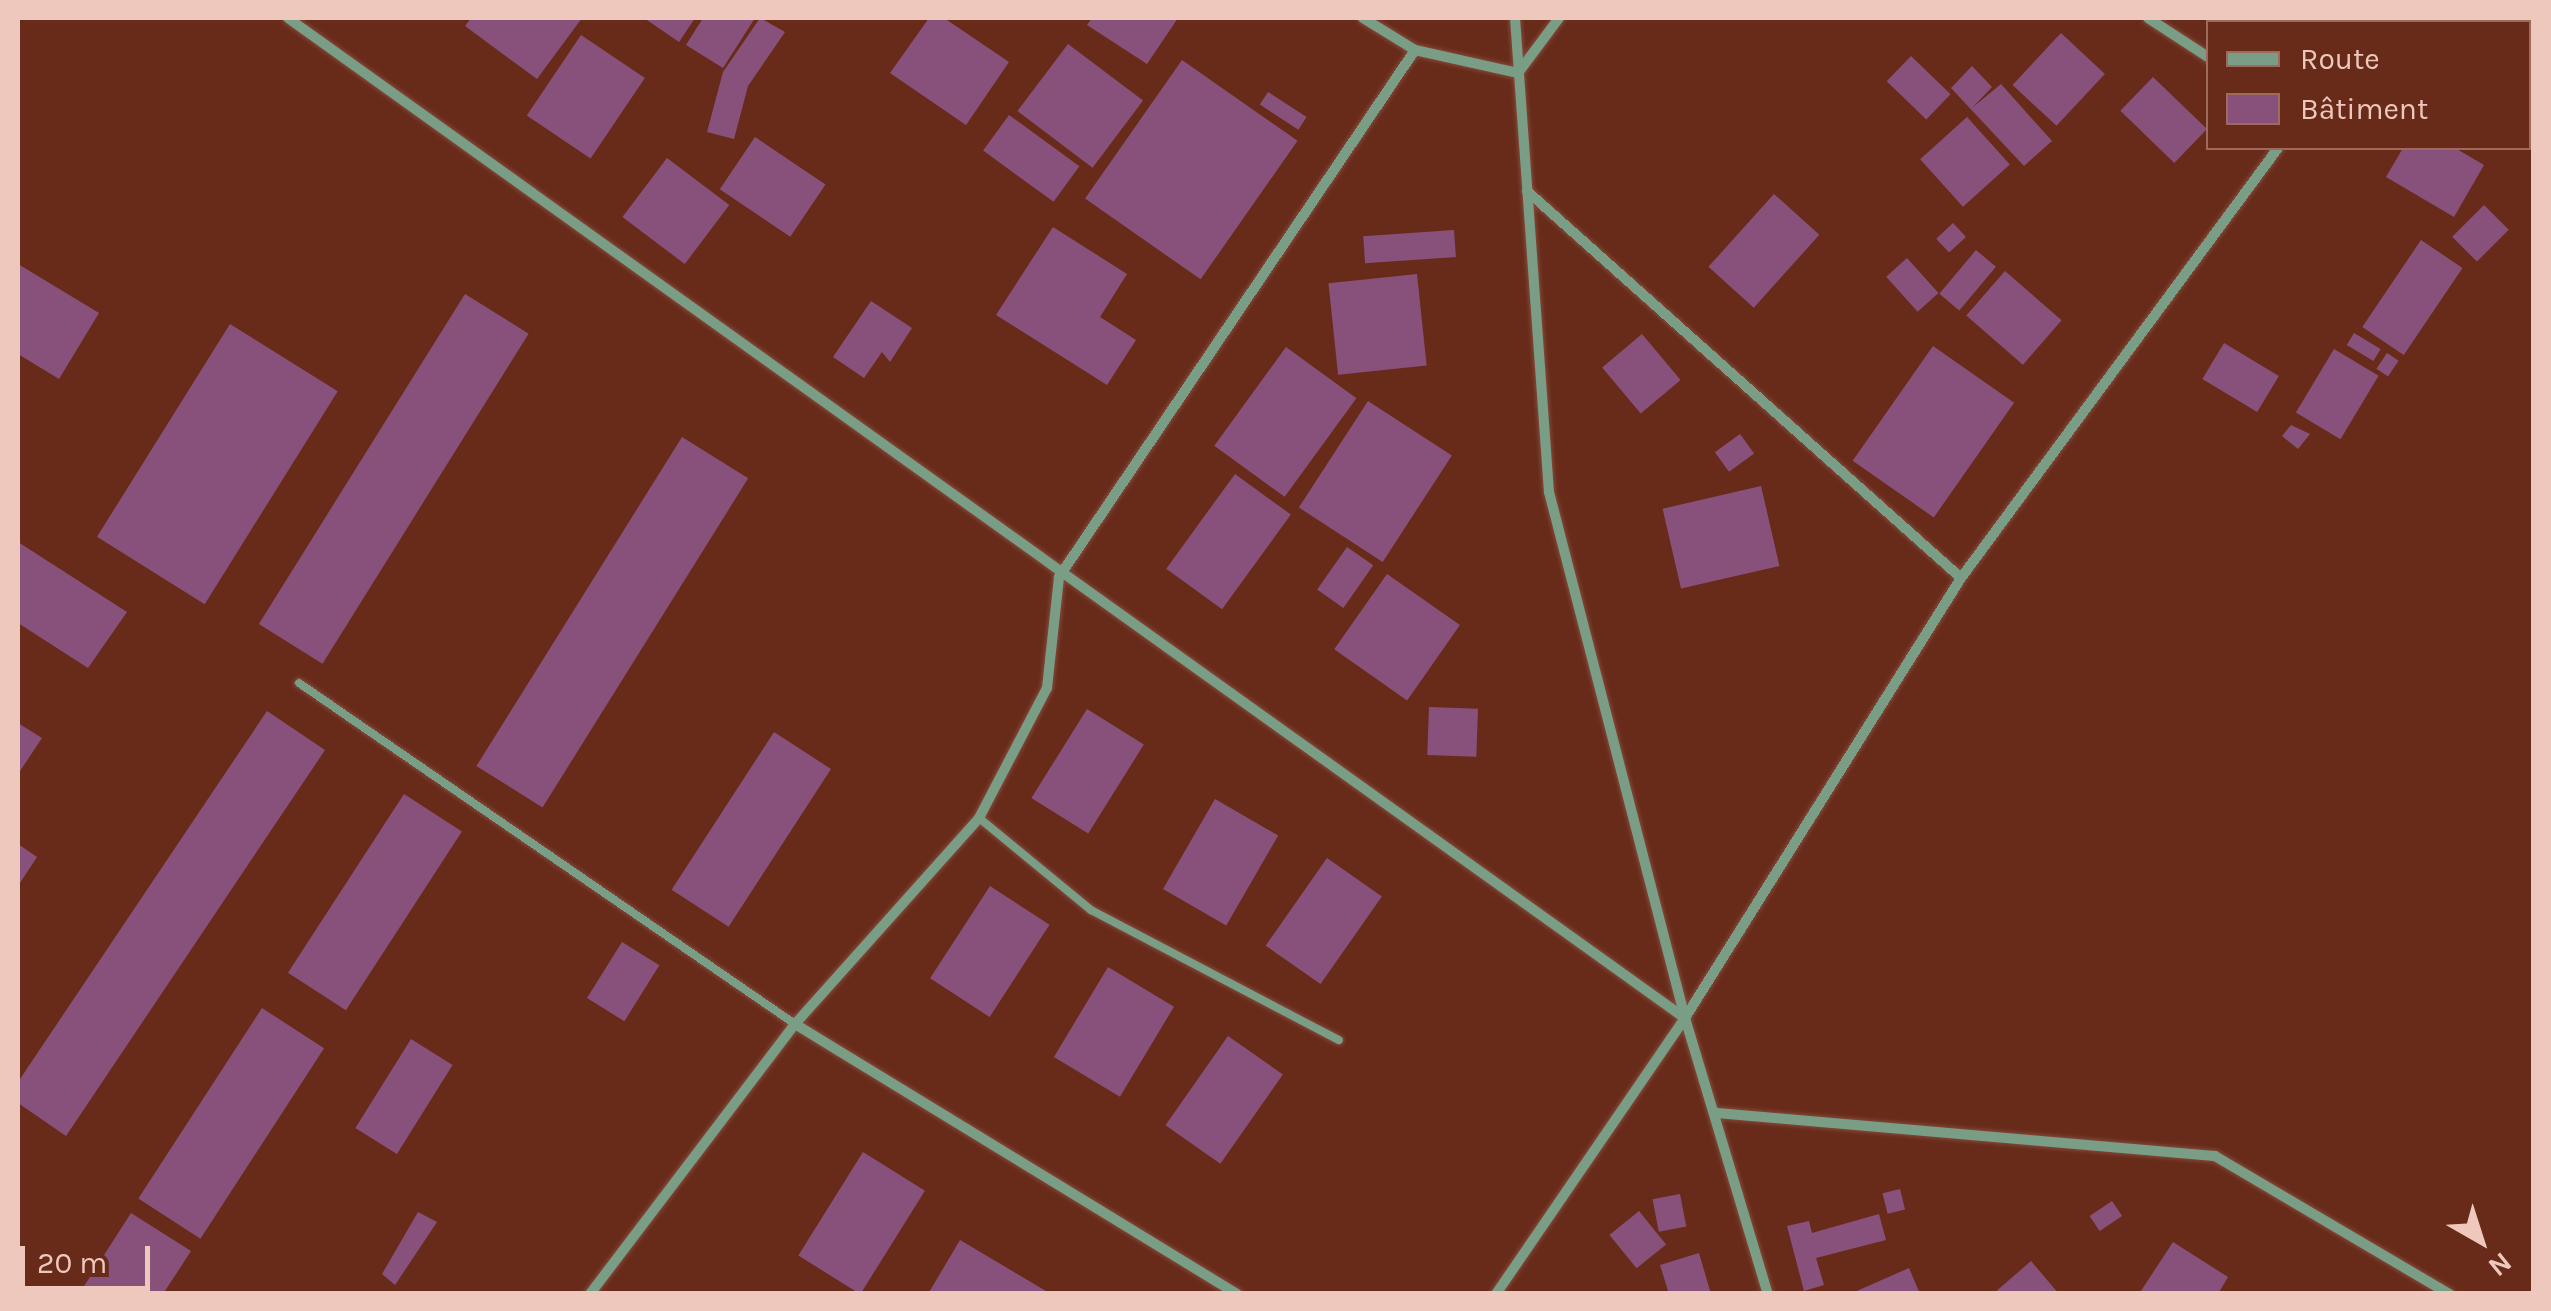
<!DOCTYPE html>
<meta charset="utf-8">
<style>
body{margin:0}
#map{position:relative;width:2551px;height:1311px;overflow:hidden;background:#682b1a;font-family:Karla,sans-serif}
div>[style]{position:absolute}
.building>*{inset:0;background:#88517b;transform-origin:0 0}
.roads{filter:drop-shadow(0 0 2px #834a3b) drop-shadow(0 0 2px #834a3b)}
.service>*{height:8px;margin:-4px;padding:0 4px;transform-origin:4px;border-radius:4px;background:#7a9d86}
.minor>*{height:10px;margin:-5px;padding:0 5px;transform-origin:5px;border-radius:5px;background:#7a9d86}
span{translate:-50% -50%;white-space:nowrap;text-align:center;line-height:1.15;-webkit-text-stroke:10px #682b1a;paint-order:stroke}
.frame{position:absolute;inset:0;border:20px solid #eec8bd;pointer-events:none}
.legend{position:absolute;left:2206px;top:20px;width:325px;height:130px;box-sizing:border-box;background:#682b1a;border:2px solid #9e6a5b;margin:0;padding:12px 18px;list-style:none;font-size:30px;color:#eec8bd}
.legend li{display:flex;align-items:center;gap:20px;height:50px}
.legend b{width:50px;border:2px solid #9e6a5b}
.north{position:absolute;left:2431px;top:1191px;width:100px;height:100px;-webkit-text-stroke:8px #682b1a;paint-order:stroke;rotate:141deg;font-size:28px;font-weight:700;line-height:40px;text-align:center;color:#eec8bd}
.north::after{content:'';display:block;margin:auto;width:35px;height:45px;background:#eec8bd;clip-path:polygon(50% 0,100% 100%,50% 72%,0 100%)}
.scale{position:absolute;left:20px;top:1246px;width:130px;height:45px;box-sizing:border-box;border:5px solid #eec8bd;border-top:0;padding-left:12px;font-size:30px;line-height:35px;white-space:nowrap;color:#eec8bd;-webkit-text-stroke:8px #682b1a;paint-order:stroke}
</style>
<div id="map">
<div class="building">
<div style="clip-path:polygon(471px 18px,582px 18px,537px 79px,465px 26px)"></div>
<div style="clip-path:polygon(644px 18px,695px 18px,679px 42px)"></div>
<div style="clip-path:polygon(703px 18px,755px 18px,723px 68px,686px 45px)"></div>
<div style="clip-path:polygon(760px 18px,785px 32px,748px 86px,734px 139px,707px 132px,723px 72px)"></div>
<div style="clip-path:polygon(929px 18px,944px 18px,1009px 62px,966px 125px,890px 73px)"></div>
<div style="clip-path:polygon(1092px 18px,1178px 18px,1147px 64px,1087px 25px)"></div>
<div style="left:2061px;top:33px;width:60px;height:71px;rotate:43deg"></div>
<div style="left:581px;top:35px;width:77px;height:97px;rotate:34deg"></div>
<div style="left:1068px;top:44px;width:94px;height:84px;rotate:37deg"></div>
<div style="left:1911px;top:56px;width:55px;height:35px;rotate:44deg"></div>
<div style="left:1182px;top:60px;width:141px;height:169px;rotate:35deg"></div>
<div style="clip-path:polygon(1972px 66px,1992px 87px,1972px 108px,2001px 84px,2052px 141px,2024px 166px,1951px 88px)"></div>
<div style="left:2153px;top:77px;width:75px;height:47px;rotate:44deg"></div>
<div style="left:1268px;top:92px;width:46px;height:15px;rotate:33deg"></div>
<div style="left:1009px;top:115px;width:87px;height:44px;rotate:36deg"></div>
<div style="left:1967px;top:117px;width:64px;height:63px;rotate:48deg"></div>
<div style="left:755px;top:137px;width:85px;height:63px;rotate:34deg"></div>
<div style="clip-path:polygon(2403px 148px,2455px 148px,2484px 165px,2454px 217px,2386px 177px)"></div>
<div style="left:667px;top:158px;width:78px;height:74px;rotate:37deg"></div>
<div style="left:1774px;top:194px;width:61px;height:98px;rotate:42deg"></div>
<div style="left:2484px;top:205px;width:35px;height:45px;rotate:45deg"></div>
<div style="left:1953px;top:223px;width:19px;height:23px;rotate:47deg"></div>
<div style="clip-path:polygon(1053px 227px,1127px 274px,1100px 317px,1136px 340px,1107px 385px,996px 315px)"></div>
<div style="left:1454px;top:230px;width:27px;height:91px;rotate:86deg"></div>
<div style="left:2421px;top:240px;width:50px;height:105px;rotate:34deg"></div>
<div style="left:1976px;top:250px;width:26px;height:57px;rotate:40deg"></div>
<div style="left:1907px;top:258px;width:47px;height:28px;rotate:48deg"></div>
<div style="clip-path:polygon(18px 264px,99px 313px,59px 379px,18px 354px)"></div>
<div style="left:2005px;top:271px;width:75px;height:59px;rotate:41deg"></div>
<div style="left:1417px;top:274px;width:92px;height:89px;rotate:84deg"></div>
<div style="left:465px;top:294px;width:75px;height:389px;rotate:32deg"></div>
<div style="clip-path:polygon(871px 301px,912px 328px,890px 362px,882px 352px,864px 378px,833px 357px)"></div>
<div style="left:230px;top:324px;width:127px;height:251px;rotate:32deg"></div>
<div style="left:2354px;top:333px;width:31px;height:14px;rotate:31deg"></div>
<div style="left:1642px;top:334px;width:60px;height:52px;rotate:50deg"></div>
<div style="left:2224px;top:343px;width:64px;height:42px;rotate:31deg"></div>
<div style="left:1933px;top:346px;width:99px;height:140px;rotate:35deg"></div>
<div style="left:1286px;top:347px;width:87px;height:122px;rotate:36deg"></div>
<div style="left:2334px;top:349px;width:52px;height:74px;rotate:31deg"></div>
<div style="left:2387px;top:353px;width:14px;height:19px;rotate:34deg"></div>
<div style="left:1368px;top:401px;width:100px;height:127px;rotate:33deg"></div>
<div style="clip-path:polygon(2291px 425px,2310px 434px,2298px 449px,2282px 436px)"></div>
<div style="left:1740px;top:434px;width:24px;height:31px;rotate:54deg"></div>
<div style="left:682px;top:437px;width:78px;height:388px;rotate:32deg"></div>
<div style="left:1235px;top:474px;width:69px;height:117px;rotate:36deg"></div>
<div style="left:1761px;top:486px;width:82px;height:101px;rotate:77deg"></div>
<div style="clip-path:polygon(18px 542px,127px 612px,88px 668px,18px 623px)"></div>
<div style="left:1347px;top:547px;width:32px;height:52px;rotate:35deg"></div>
<div style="left:1387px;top:574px;width:89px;height:92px;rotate:35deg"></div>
<div style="left:1429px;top:707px;width:49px;height:48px;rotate:2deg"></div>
<div style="left:1087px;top:709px;width:67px;height:105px;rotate:32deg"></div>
<div style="clip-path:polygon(267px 711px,325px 750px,66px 1136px,18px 1103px,18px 1082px)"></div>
<div style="clip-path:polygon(18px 723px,42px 738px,18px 774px)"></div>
<div style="left:774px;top:732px;width:68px;height:188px;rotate:33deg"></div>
<div style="left:404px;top:794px;width:69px;height:213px;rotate:33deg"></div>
<div style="left:1215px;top:799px;width:73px;height:104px;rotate:30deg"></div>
<div style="clip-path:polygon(18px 844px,37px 857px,18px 886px)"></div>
<div style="left:1327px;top:858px;width:67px;height:107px;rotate:35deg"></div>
<div style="left:990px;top:886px;width:71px;height:110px;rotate:33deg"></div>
<div style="left:622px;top:942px;width:44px;height:66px;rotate:32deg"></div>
<div style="left:1108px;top:967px;width:77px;height:105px;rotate:31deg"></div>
<div style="left:262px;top:1008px;width:74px;height:227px;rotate:33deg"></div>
<div style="left:1228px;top:1036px;width:67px;height:109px;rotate:35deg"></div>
<div style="left:411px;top:1039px;width:49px;height:105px;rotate:32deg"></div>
<div style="left:863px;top:1152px;width:73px;height:122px;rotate:32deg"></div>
<div style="left:1900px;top:1189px;width:21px;height:18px;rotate:76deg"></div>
<div style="left:1680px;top:1194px;width:33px;height:28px;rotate:79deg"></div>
<div style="left:2112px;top:1201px;width:18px;height:27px;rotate:56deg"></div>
<div style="left:1639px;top:1211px;width:43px;height:38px;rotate:51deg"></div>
<div style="clip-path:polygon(418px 1212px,437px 1222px,395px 1285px,382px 1274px)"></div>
<div style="clip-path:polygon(131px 1213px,191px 1251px,163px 1294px,79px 1294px)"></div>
<div style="clip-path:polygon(1879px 1214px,1886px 1240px,1816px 1258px,1824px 1285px,1804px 1291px,1787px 1226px,1809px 1221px,1812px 1233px)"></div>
<div style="clip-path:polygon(960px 1240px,1051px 1294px,928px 1294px)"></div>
<div style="clip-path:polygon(2173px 1242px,2228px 1277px,2218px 1294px,2139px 1294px)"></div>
<div style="clip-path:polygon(1699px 1253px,1711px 1294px,1669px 1294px,1660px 1265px)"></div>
<div style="clip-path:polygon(2031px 1261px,2059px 1294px,1993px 1294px)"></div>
<div style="clip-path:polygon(1909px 1268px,1920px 1294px,1850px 1294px)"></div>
</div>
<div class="roads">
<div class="service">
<div style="left:299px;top:683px;width:602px;rotate:34.51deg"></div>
<div style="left:979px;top:818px;width:145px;rotate:39.4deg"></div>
<div style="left:1091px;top:910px;width:280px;rotate:27.7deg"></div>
</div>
<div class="minor">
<div style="left:288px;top:18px;width:1718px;rotate:35.6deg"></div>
<div style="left:1363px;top:18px;width:61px;rotate:31.6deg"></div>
<div style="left:1415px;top:50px;width:106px;rotate:12.6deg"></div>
<div style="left:1518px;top:73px;width:69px;rotate:-53.3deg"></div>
<div style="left:1515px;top:18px;width:475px;rotate:85.9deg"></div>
<div style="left:1549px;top:492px;width:543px;rotate:75.5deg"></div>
<div style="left:1685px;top:1018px;width:288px;rotate:73.3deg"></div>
<div style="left:2148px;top:18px;width:72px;rotate:33deg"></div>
<div style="left:2364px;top:22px;width:5px;rotate:-53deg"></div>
<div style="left:1527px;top:191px;width:581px;rotate:41.72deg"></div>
<div style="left:795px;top:1024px;width:518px;rotate:31.42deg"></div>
<div style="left:1716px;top:1113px;width:501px;rotate:4.93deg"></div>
<div style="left:2215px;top:1156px;width:272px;rotate:30.5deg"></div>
<div style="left:590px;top:1294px;width:339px;rotate:-52.8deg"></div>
<div style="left:795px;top:1024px;width:276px;rotate:-48.2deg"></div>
<div style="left:979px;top:818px;width:147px;rotate:-62.4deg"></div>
<div style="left:1047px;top:688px;width:112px;rotate:-83.8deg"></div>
<div style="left:1059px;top:577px;width:636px;rotate:-55.96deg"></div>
<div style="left:1496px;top:1294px;width:335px;rotate:-55.6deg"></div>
<div style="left:1685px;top:1018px;width:519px;rotate:-57.9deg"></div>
<div style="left:1961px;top:578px;width:534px;rotate:-53.6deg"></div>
</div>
</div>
<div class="frame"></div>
<ul class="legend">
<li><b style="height:12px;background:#7a9d86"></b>Route</li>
<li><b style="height:28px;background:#88517b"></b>Bâtiment</li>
</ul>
<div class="north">N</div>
<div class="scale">20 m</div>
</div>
